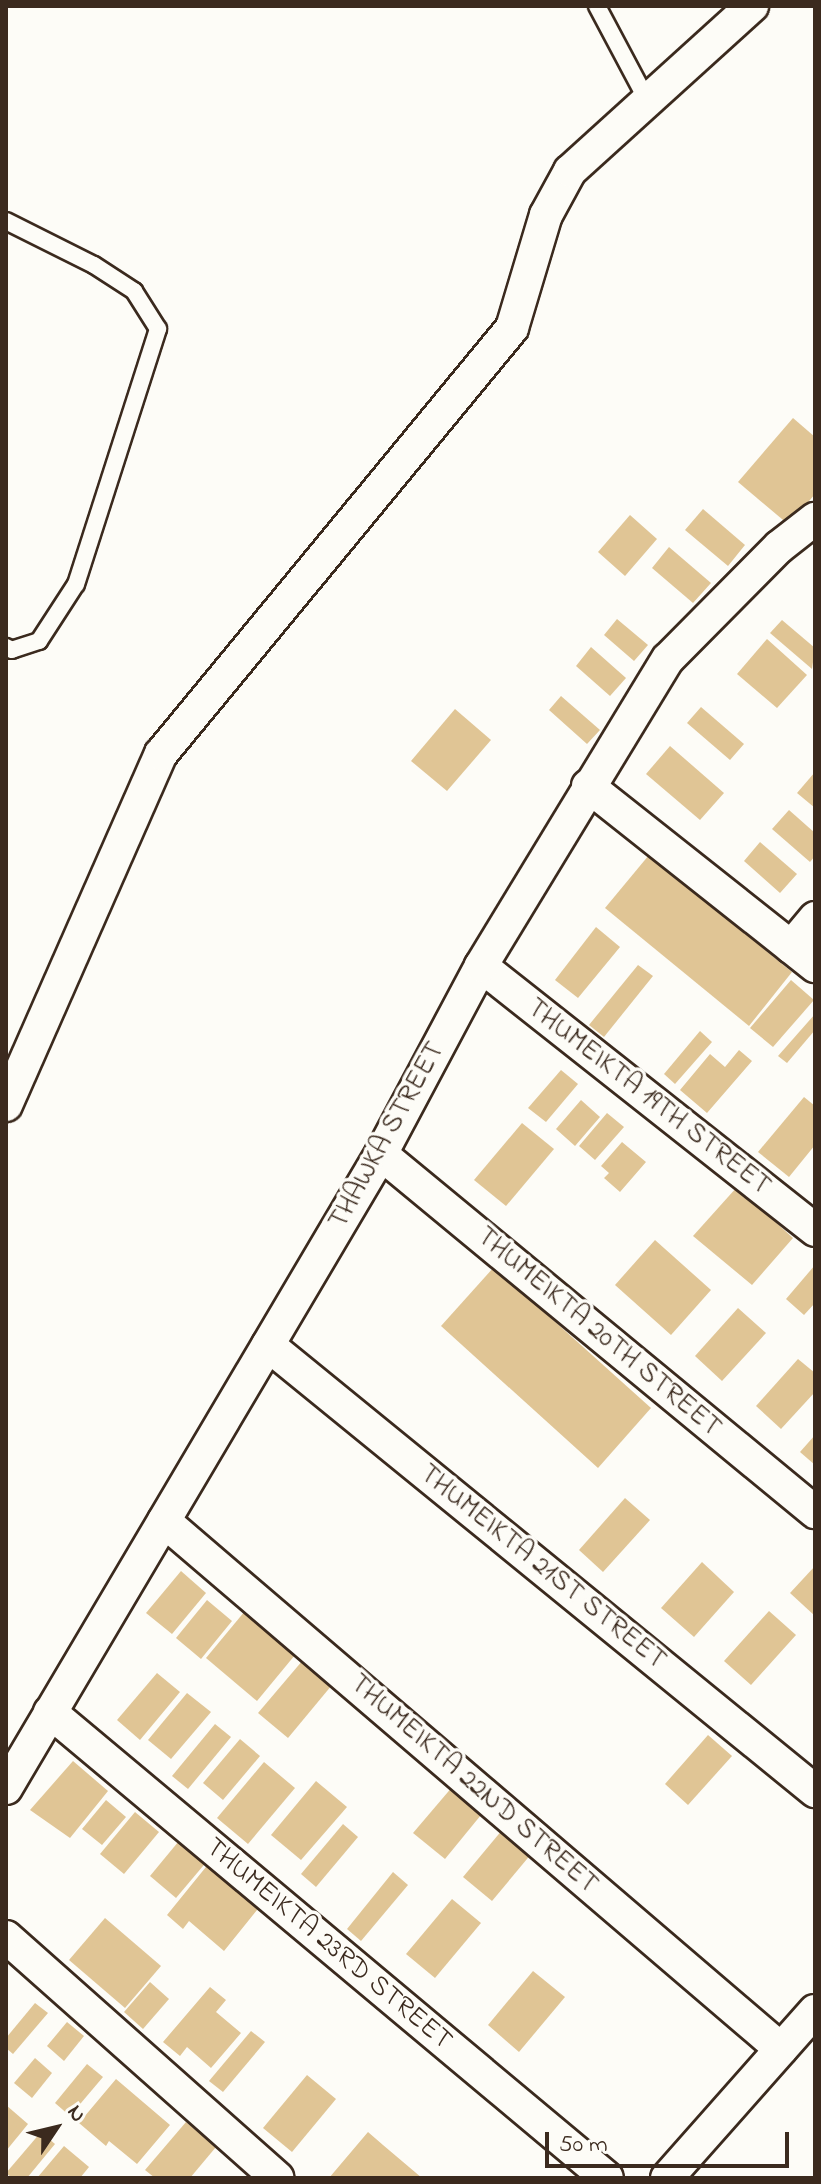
<!DOCTYPE html>
<style>
body{margin:0}
#map{position:relative;width:821px;height:2184px;overflow:hidden;background:#fdfcf7;font-family:"Indie Flower",sans-serif}
div>[style]{position:absolute}
[style*='--x']{left:calc(var(--x)*1px);top:calc(var(--y)*1px);width:calc(var(--w)*1px);rotate:calc(var(--a)*1deg)}
.building>*{inset:0;background:#e0c595}
.roads{filter:drop-shadow(2px 0 #3b2a1e) drop-shadow(-2px 0 #3b2a1e) drop-shadow(0 2px #3b2a1e) drop-shadow(0 -2px #3b2a1e)}
.lane>*{height:16px;margin:-8px;padding:0 8px;transform-origin:8px;border-radius:8px;background:#fdfcf7}
.street>*{height:32px;margin:-16px;padding:0 16px;transform-origin:16px;border-radius:16px;background:#fdfcf7}
span{translate:-50% -50%;white-space:nowrap;text-align:center;line-height:1.15;-webkit-text-stroke:7px #fdfcf7;paint-order:stroke}
.street-label{font-size:28px;color:#3b2a1e}
.frame{position:absolute;inset:0;border:8px solid #3b2a1e;pointer-events:none}
.north{position:absolute;left:16px;top:2088px;width:80px;height:80px;-webkit-text-stroke:6px #fdfcf7;paint-order:stroke;rotate:55deg;font-size:22px;font-weight:700;line-height:32px;text-align:center;color:#3b2a1e}
.north::after{content:'';display:block;margin:auto;width:28px;height:36px;background:#3b2a1e;clip-path:polygon(50% 0,100% 100%,50% 72%,0 100%)}
.scale{position:absolute;left:545px;top:2132px;width:244px;height:36px;box-sizing:border-box;border:4px solid #3b2a1e;border-top:0;padding-left:10px;font-size:24px;line-height:28px;white-space:nowrap;color:#3b2a1e;-webkit-text-stroke:6px #fdfcf7;paint-order:stroke}
</style>
<div id="map">
<div class="building">
<i style="clip-path:polygon(793px 418px,815px 437px,815px 494px,789px 525px,738px 482px)"></i>
<i style="clip-path:polygon(703px 509px,745px 545px,728px 566px,685px 530px)"></i>
<i style="clip-path:polygon(630px 515px,657px 539px,625px 576px,598px 552px)"></i>
<i style="clip-path:polygon(669px 547px,711px 583px,693px 603px,652px 568px)"></i>
<i style="clip-path:polygon(617px 619px,648px 645px,634px 661px,604px 635px)"></i>
<i style="clip-path:polygon(782px 620px,815px 648px,812px 669px,770px 633px)"></i>
<i style="clip-path:polygon(767px 639px,807px 675px,777px 708px,737px 674px)"></i>
<i style="clip-path:polygon(591px 647px,626px 678px,610px 696px,576px 666px)"></i>
<i style="clip-path:polygon(561px 696px,600px 730px,587px 744px,549px 710px)"></i>
<i style="clip-path:polygon(701px 707px,744px 744px,730px 760px,687px 723px)"></i>
<i style="clip-path:polygon(455px 709px,491px 740px,447px 791px,411px 761px)"></i>
<i style="clip-path:polygon(670px 746px,724px 793px,700px 820px,646px 774px)"></i>
<i style="clip-path:polygon(815px 772px,815px 808px,797px 793px)"></i>
<i style="clip-path:polygon(789px 810px,815px 833px,815px 856px,810px 862px,772px 829px)"></i>
<i style="clip-path:polygon(760px 842px,797px 874px,780px 893px,744px 861px)"></i>
<i style="clip-path:polygon(649px 855px,792px 972px,749px 1026px,605px 908px)"></i>
<i style="clip-path:polygon(596px 927px,620px 947px,578px 998px,555px 980px)"></i>
<i style="clip-path:polygon(638px 965px,653px 976px,604px 1037px,589px 1025px)"></i>
<i style="clip-path:polygon(791px 980px,814px 1000px,773px 1047px,750px 1028px)"></i>
<i style="clip-path:polygon(815px 1014px,815px 1030px,787px 1063px,778px 1056px)"></i>
<i style="clip-path:polygon(700px 1031px,712px 1042px,675px 1084px,664px 1074px)"></i>
<i style="clip-path:polygon(739px 1050px,752px 1061px,707px 1113px,680px 1090px,710px 1054px,725px 1067px)"></i>
<i style="clip-path:polygon(561px 1070px,578px 1084px,546px 1122px,528px 1108px)"></i>
<i style="clip-path:polygon(804px 1097px,815px 1106px,815px 1145px,789px 1177px,758px 1152px)"></i>
<i style="clip-path:polygon(581px 1100px,600px 1117px,575px 1146px,556px 1129px)"></i>
<i style="clip-path:polygon(607px 1113px,624px 1127px,595px 1160px,579px 1146px)"></i>
<i style="clip-path:polygon(522px 1123px,554px 1149px,506px 1206px,474px 1180px)"></i>
<i style="clip-path:polygon(622px 1142px,646px 1162px,620px 1192px,604px 1178px,609px 1173px,601px 1166px)"></i>
<i style="clip-path:polygon(737px 1187px,793px 1238px,752px 1285px,693px 1236px)"></i>
<i style="clip-path:polygon(655px 1240px,711px 1290px,671px 1335px,615px 1285px)"></i>
<i style="clip-path:polygon(815px 1265px,815px 1303px,804px 1315px,786px 1299px)"></i>
<i style="clip-path:polygon(494px 1267px,651px 1408px,598px 1468px,441px 1326px)"></i>
<i style="clip-path:polygon(738px 1308px,766px 1333px,722px 1381px,695px 1356px)"></i>
<i style="clip-path:polygon(798px 1359px,815px 1373px,815px 1392px,781px 1429px,756px 1406px)"></i>
<i style="clip-path:polygon(815px 1435px,815px 1465px,800px 1452px)"></i>
<i style="clip-path:polygon(625px 1498px,650px 1520px,603px 1572px,579px 1550px)"></i>
<i style="clip-path:polygon(702px 1562px,734px 1592px,694px 1637px,661px 1608px)"></i>
<i style="clip-path:polygon(815px 1566px,815px 1616px,790px 1593px)"></i>
<i style="clip-path:polygon(181px 1571px,206px 1593px,172px 1634px,146px 1613px)"></i>
<i style="clip-path:polygon(207px 1600px,232px 1621px,201px 1659px,176px 1638px)"></i>
<i style="clip-path:polygon(245px 1611px,295px 1655px,257px 1701px,206px 1658px)"></i>
<i style="clip-path:polygon(769px 1611px,796px 1635px,751px 1685px,724px 1661px)"></i>
<i style="clip-path:polygon(303px 1660px,332px 1685px,288px 1738px,258px 1713px)"></i>
<i style="clip-path:polygon(157px 1673px,180px 1692px,140px 1740px,117px 1720px)"></i>
<i style="clip-path:polygon(187px 1693px,211px 1712px,171px 1759px,148px 1740px)"></i>
<i style="clip-path:polygon(215px 1724px,231px 1737px,188px 1789px,172px 1776px)"></i>
<i style="clip-path:polygon(708px 1735px,732px 1756px,688px 1805px,665px 1784px)"></i>
<i style="clip-path:polygon(240px 1739px,260px 1756px,223px 1800px,203px 1783px)"></i>
<i style="clip-path:polygon(73px 1761px,108px 1791px,70px 1838px,30px 1810px)"></i>
<i style="clip-path:polygon(264px 1762px,295px 1788px,248px 1844px,217px 1818px)"></i>
<i style="clip-path:polygon(459px 1779px,490px 1804px,445px 1859px,413px 1833px)"></i>
<i style="clip-path:polygon(316px 1781px,347px 1807px,301px 1860px,271px 1835px)"></i>
<i style="clip-path:polygon(106px 1800px,126px 1817px,102px 1845px,82px 1829px)"></i>
<i style="clip-path:polygon(135px 1812px,159px 1832px,124px 1874px,100px 1854px)"></i>
<i style="clip-path:polygon(508px 1823px,537px 1847px,492px 1901px,463px 1877px)"></i>
<i style="clip-path:polygon(343px 1824px,358px 1837px,316px 1887px,301px 1874px)"></i>
<i style="clip-path:polygon(188px 1830px,214px 1853px,176px 1898px,150px 1876px)"></i>
<i style="clip-path:polygon(210px 1862px,261px 1905px,224px 1951px,189px 1921px,183px 1929px,167px 1915px)"></i>
<i style="clip-path:polygon(393px 1872px,408px 1885px,361px 1941px,347px 1929px)"></i>
<i style="clip-path:polygon(452px 1899px,481px 1923px,435px 1978px,406px 1954px)"></i>
<i style="clip-path:polygon(105px 1918px,161px 1966px,125px 2008px,69px 1960px)"></i>
<i style="clip-path:polygon(533px 1971px,565px 1997px,519px 2052px,488px 2025px)"></i>
<i style="clip-path:polygon(150px 1982px,169px 1999px,143px 2029px,124px 2012px)"></i>
<i style="clip-path:polygon(210px 1987px,226px 2000px,216px 2012px,241px 2033px,211px 2068px,187px 2047px,180px 2056px,163px 2042px)"></i>
<i style="clip-path:polygon(35px 2003px,48px 2013px,13px 2054px,6px 2048px,6px 2038px)"></i>
<i style="clip-path:polygon(67px 2022px,84px 2036px,64px 2061px,47px 2046px)"></i>
<i style="clip-path:polygon(251px 2031px,265px 2042px,223px 2092px,209px 2081px)"></i>
<i style="clip-path:polygon(35px 2058px,52px 2073px,32px 2098px,14px 2083px)"></i>
<i style="clip-path:polygon(87px 2064px,103px 2077px,70px 2116px,55px 2103px)"></i>
<i style="clip-path:polygon(307px 2075px,336px 2099px,292px 2152px,263px 2128px)"></i>
<i style="clip-path:polygon(116px 2079px,170px 2125px,137px 2164px,109px 2141px,106px 2146px,79px 2123px)"></i>
<i style="clip-path:polygon(6px 2105px,28px 2124px,6px 2151px)"></i>
<i style="clip-path:polygon(186px 2122px,216px 2147px,190px 2178px,155px 2178px,145px 2170px)"></i>
<i style="clip-path:polygon(41px 2132px,55px 2144px,27px 2178px,12px 2178px,6px 2173px)"></i>
<i style="clip-path:polygon(368px 2132px,383px 2145px,422px 2178px,329px 2178px)"></i>
<i style="clip-path:polygon(64px 2146px,89px 2167px,80px 2178px,37px 2178px)"></i>
</div>
<div class="roads">
<div class="lane">
<i style="--x:597;--y:6;--w:106;--a:62"></i>
<i style="--x:6;--y:221;--w:98;--a:26.6"></i>
<i style="--x:94;--y:265;--w:48;--a:33"></i>
<i style="--x:134;--y:291;--w:45;--a:57.7"></i>
<i style="--x:158;--y:329;--w:268;--a:107.8"></i>
<i style="--x:76;--y:584;--w:68;--a:123"></i>
<i style="--x:39;--y:641;--w:28;--a:162"></i>
<i style="--x:12;--y:650;--w:7;--a:-153"></i>
</div>
<div class="street">
<i style="--x:588;--y:786;--w:290;--a:38.4"></i>
<i style="--x:791;--y:947;--w:38;--a:-50"></i>
<i style="--x:481;--y:966;--w:426;--a:38.3"></i>
<i style="--x:6;--y:1105;--w:384;--a:-66.2"></i>
<i style="--x:161;--y:754;--w:552;--a:-50.51"></i>
<i style="--x:512;--y:328;--w:118;--a:-73.3"></i>
<i style="--x:546;--y:215;--w:50;--a:-61.4"></i>
<i style="--x:570;--y:171;--w:246;--a:-42.2"></i>
<i style="--x:381;--y:1154;--w:563;--a:39.52"></i>
<i style="--x:268;--y:1345;--w:706;--a:39.19"></i>
<i style="--x:164;--y:1521;--w:812;--a:40.56"></i>
<i style="--x:50;--y:1712;--w:726;--a:39.92"></i>
<i style="--x:6;--y:1788;--w:737;--a:-59.4"></i>
<i style="--x:381;--y:1154;--w:213;--a:-62"></i>
<i style="--x:481;--y:966;--w:359;--a:-58.7"></i>
<i style="--x:668;--y:659;--w:158;--a:-45.3"></i>
<i style="--x:779;--y:547;--w:46;--a:-37.9"></i>
<i style="--x:6;--y:1937;--w:363;--a:41.6"></i>
<i style="--x:667;--y:2178;--w:223;--a:-48.5"></i>
</div>
</div>
<div class="street-label">
<span style="left:648px;top:1098px;rotate:38deg">THUMEIKTA 19TH STREET</span>
<span style="left:388px;top:1136px;rotate:-61deg">THAWKA STREET</span>
<span style="left:598px;top:1333px;rotate:40deg">THUMEIKTA 20TH STREET</span>
<span style="left:542px;top:1568px;rotate:39deg">THUMEIKTA 21ST STREET</span>
<span style="left:473px;top:1785px;rotate:41deg">THUMEIKTA 22ND STREET</span>
<span style="left:328px;top:1945px;rotate:40deg">THUMEIKTA 23RD STREET</span>
</div>
<div class="frame"></div>
<div class="north">N</div>
<div class="scale">50 m</div>
</div>
